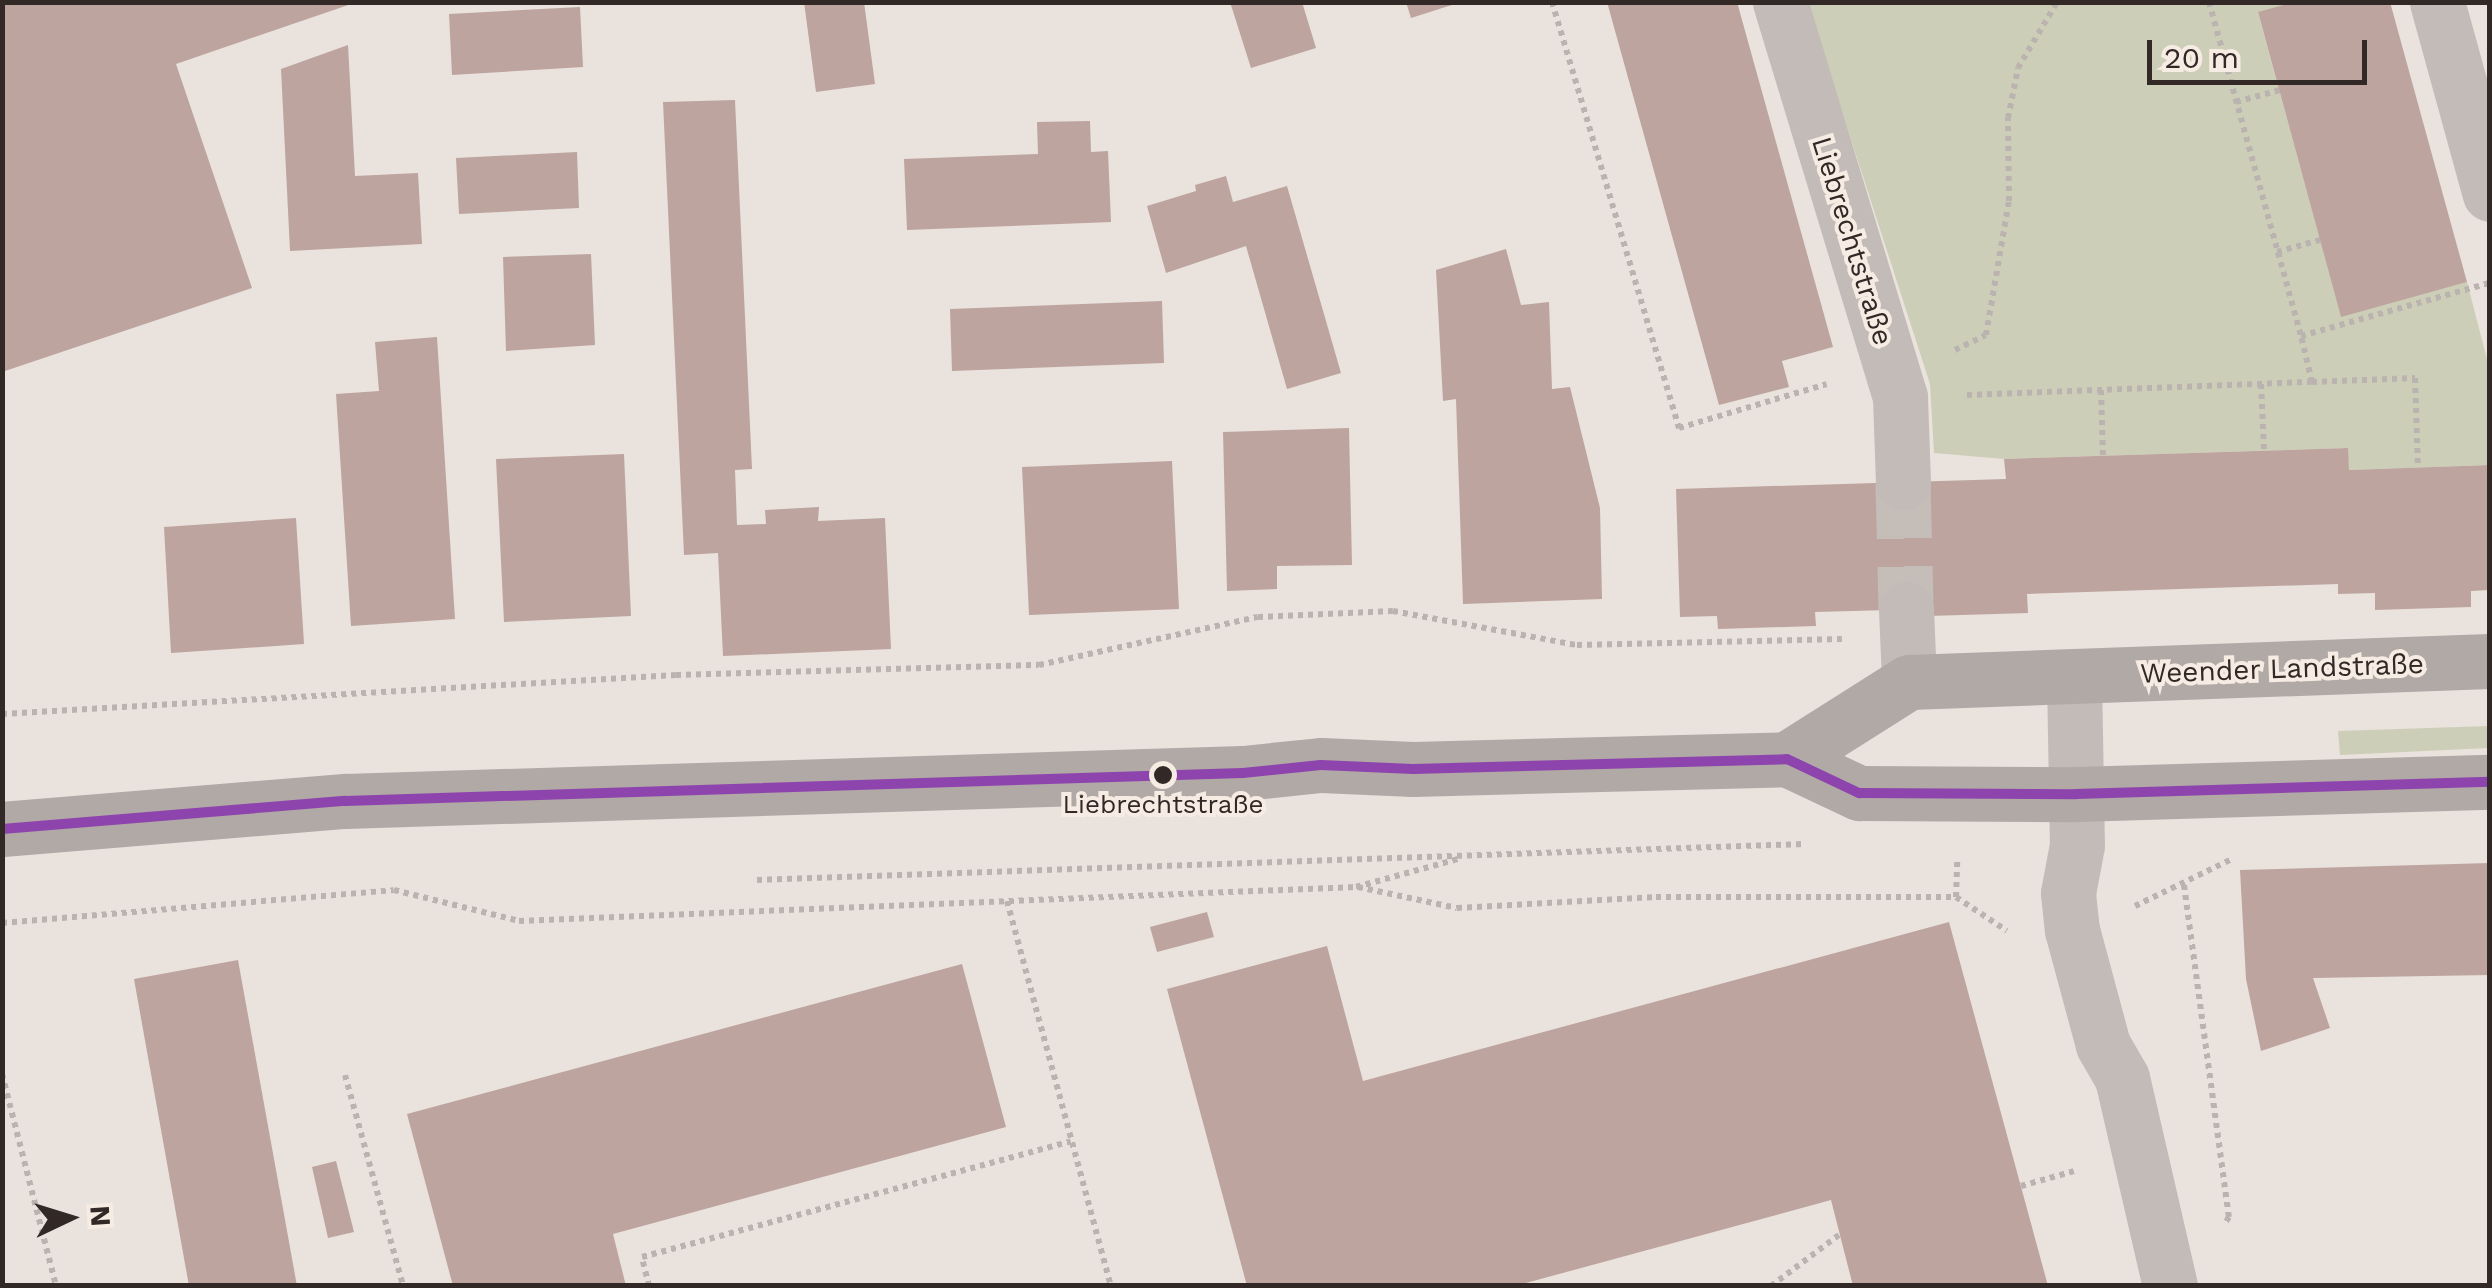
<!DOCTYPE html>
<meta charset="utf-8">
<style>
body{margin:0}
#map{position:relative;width:2492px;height:1288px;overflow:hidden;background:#eae2dd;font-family:"Work Sans",sans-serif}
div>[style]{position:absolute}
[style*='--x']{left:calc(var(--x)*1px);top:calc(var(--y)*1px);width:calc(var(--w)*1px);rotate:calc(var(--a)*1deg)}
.green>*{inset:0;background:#cdceb8}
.building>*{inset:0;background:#bda49f}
.street-tunnel>*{height:55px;margin-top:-27.5px;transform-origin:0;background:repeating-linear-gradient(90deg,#c5bdb8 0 55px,transparent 0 83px)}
.path>*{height:6px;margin-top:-3px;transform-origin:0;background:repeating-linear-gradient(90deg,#bbb3af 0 5px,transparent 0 10px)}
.street>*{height:55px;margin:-27.5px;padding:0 27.5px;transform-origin:27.5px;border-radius:27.5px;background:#c2bbb7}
.primary>*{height:55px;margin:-27.5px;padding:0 27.5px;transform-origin:27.5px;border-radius:27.5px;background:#b1a9a6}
.bus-1>*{height:10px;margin:-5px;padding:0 5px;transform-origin:5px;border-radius:5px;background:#8e44ad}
.dots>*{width:28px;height:28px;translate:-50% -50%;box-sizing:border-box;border:5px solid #f7ece3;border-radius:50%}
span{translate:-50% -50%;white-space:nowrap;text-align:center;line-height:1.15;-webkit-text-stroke:8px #f7ece3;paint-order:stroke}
.bus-label{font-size:26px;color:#322826}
.street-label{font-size:28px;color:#322826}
.frame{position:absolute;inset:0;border:5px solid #322826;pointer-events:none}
.north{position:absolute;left:20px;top:1168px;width:100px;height:100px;-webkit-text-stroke:8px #f7ece3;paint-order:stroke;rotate:86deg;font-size:28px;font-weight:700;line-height:40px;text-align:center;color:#322826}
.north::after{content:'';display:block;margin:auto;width:35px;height:45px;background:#322826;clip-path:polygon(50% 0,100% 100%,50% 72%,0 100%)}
.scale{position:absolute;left:2147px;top:40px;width:220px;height:45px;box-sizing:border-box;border:5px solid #322826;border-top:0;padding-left:12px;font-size:30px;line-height:35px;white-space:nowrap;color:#322826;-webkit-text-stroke:8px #f7ece3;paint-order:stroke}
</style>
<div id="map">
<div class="green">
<i style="clip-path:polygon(1807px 3px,2294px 3px,2258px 13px,2341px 316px,2467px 282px,2489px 367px,2489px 465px,2349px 470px,2347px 448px,2004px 459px,1934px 453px,1930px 384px)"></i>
<i style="clip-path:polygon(2489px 726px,2489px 748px,2340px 755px,2338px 731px)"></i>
</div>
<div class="building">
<i style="clip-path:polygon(2px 2px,357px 2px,176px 64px,252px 288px,2px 372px)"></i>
<i style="clip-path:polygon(804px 2px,864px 2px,875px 84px,816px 92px)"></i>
<i style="clip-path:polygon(1230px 2px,1302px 2px,1316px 48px,1251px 68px)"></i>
<i style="clip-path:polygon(1406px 2px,1458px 2px,1458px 3px,1411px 18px)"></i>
<i style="clip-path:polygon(1607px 2px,1737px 2px,1833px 347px,1782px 361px,1789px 387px,1719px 405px)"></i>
<i style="clip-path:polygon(2294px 2px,2390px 2px,2467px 282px,2341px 317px,2258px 12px)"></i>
<i style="clip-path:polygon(580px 7px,583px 67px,452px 75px,449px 14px)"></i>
<i style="clip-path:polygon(348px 45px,355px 176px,418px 173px,422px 244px,290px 251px,281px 69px)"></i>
<i style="clip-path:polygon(735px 100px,752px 469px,735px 470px,737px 525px,766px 524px,765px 510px,819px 507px,818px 521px,885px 518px,891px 649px,723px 656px,718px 553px,684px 555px,663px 102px)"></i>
<i style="clip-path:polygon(1090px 121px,1091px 152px,1108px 151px,1111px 222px,907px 230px,904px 159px,1038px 154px,1037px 122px)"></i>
<i style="clip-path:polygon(577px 152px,579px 208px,459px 214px,456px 158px)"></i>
<i style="clip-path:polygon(1226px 176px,1233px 202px,1287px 186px,1341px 373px,1287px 389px,1246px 246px,1166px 273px,1147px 206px,1196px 191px,1195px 185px)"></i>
<i style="clip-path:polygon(1506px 249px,1521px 305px,1549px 302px,1552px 389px,1570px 387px,1600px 508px,1602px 599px,1463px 604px,1456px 399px,1443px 401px,1436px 270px)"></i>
<i style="clip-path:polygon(591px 254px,595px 345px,506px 351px,503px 257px)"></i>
<i style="clip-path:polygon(1162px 301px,1164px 363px,952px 371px,950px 309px)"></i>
<i style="clip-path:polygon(437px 337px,455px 619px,351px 626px,336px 394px,379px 391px,375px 342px)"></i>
<i style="clip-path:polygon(1349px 428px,1352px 565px,1277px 566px,1277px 589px,1227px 591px,1223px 432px)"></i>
<i style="clip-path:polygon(2348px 448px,2349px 470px,2490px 465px,2490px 590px,2471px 591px,2471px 607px,2375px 610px,2375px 593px,2338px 594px,2338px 584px,2027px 594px,2028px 613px,1928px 616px,1927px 609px,1815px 612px,1816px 626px,1718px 629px,1717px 616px,1680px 617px,1676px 489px,2006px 479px,2004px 459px)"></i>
<i style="clip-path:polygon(624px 454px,631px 616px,504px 622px,496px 459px)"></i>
<i style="clip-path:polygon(1172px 461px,1179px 609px,1029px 615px,1022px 467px)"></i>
<i style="clip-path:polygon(296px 518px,304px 644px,171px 653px,164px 527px)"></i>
<i style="clip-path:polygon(2490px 863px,2490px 975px,2313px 978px,2330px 1028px,2261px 1051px,2246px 979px,2240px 870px)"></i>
<i style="clip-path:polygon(1207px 912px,1214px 937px,1157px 952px,1150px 927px)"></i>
<i style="clip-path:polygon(1949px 922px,2048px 1286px,1853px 1286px,1831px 1200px,1515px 1286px,1247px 1286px,1167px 989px,1327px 946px,1363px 1081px)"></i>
<i style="clip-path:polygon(238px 960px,297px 1286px,189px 1286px,134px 979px)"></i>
<i style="clip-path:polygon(962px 964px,1006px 1127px,613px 1234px,626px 1286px,453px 1286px,407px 1114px)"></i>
<i style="clip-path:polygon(336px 1161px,354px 1232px,328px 1238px,312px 1167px)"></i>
</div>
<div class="street-tunnel">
<i style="--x:1903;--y:483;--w:126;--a:88.6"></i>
</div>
<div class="path">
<i style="--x:1552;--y:2;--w:445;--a:73.4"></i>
<i style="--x:1679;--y:428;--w:154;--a:-16.6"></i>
<i style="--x:2209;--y:2;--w:346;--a:74.6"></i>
<i style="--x:2301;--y:336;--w:196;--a:-15.7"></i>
<i style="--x:2236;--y:102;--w:46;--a:-15.3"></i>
<i style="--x:2277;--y:252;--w:45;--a:-15.6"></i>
<i style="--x:1955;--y:350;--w:34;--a:-26"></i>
<i style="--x:1986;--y:335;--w:136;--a:-80.3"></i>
<i style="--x:2009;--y:201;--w:83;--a:-90.7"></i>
<i style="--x:2008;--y:118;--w:51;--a:-78.7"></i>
<i style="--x:2018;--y:68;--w:77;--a:-59.4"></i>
<i style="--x:2312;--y:382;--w:103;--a:-2.2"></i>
<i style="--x:2415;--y:378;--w:90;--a:88.1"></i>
<i style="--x:2261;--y:384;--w:66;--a:87.4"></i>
<i style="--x:2101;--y:390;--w:66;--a:88.3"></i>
<i style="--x:1967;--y:395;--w:345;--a:-2.2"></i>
<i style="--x:2312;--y:382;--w:47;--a:-103.4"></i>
<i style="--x:2;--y:714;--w:675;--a:-3.31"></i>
<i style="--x:676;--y:675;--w:363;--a:-1.6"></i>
<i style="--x:1039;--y:665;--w:224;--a:-12.4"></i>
<i style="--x:1258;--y:617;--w:135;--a:-2.5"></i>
<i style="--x:1393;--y:611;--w:187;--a:10.5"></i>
<i style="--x:1577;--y:645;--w:265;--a:-1.3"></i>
<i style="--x:757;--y:880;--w:1048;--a:-1.97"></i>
<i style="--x:2184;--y:885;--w:335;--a:82.3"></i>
<i style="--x:2229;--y:1217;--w:7;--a:124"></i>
<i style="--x:1358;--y:887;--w:101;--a:12"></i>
<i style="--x:1457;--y:908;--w:199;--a:-3.2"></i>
<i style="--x:1656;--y:897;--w:300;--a:0"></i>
<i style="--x:1956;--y:897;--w:61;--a:33.7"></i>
<i style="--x:1956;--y:897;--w:36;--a:-88"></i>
<i style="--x:1007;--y:901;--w:399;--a:74.9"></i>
<i style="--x:2135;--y:906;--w:108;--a:-25.9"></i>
<i style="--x:2;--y:923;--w:393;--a:-4.8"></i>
<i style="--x:394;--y:890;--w:129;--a:13.9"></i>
<i style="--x:519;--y:921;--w:838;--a:-2.33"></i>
<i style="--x:1356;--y:887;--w:109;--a:-15.4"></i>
<i style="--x:2;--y:1074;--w:219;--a:75.7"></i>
<i style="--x:345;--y:1075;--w:219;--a:74.6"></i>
<i style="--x:2021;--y:1186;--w:55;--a:-15.8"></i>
<i style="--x:649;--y:1286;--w:30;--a:-104"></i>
<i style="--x:642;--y:1257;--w:444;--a:-15.1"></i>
<i style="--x:1771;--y:1286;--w:85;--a:-36.9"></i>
</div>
<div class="street">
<i style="--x:1780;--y:2;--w:413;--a:73.1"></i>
<i style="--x:1900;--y:397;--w:86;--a:88"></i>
<i style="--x:2437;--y:2;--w:199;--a:74.6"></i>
<i style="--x:1906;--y:609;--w:73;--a:87.6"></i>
<i style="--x:2074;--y:677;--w:168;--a:89"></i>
<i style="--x:2077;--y:845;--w:49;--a:100.6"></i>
<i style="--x:2068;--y:893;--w:37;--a:84"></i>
<i style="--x:2072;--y:930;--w:119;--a:74.9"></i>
<i style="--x:2103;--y:1045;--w:38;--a:60"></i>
<i style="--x:2122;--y:1078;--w:213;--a:77"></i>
</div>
<div class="primary">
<i style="--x:1787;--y:759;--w:144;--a:-32.3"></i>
<i style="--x:1909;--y:682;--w:581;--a:-2.07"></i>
<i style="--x:2;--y:829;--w:344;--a:-4.7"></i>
<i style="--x:345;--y:801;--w:898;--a:-1.79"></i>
<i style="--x:1243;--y:773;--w:78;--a:-5.9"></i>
<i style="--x:1321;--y:765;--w:92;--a:2.5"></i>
<i style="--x:1413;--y:769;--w:374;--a:-1.5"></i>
<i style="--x:1787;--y:759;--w:80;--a:25.3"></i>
<i style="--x:1859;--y:793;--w:217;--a:0.3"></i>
<i style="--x:2076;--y:794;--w:414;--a:-1.7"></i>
</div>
<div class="bus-1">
<i style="--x:2;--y:829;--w:344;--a:-4.7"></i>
<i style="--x:345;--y:801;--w:898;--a:-1.79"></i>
<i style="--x:1243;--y:773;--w:78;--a:-5.9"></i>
<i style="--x:1321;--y:765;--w:92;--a:2.5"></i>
<i style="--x:1413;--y:769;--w:374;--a:-1.5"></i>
<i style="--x:1787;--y:759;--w:80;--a:25.3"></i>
<i style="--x:1859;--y:793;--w:217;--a:0.3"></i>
<i style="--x:2076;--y:794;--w:414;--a:-1.7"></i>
</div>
<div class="dots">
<i style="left:1163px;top:775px;background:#322826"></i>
</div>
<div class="bus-label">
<span style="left:1163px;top:805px">Liebrechtstraße</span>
</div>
<div class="street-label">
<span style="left:1852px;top:241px;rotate:73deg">Liebrechtstraße</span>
<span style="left:2282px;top:669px;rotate:-2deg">Weender Landstraße</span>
</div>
<div class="frame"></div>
<div class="north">N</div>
<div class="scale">20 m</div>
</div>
